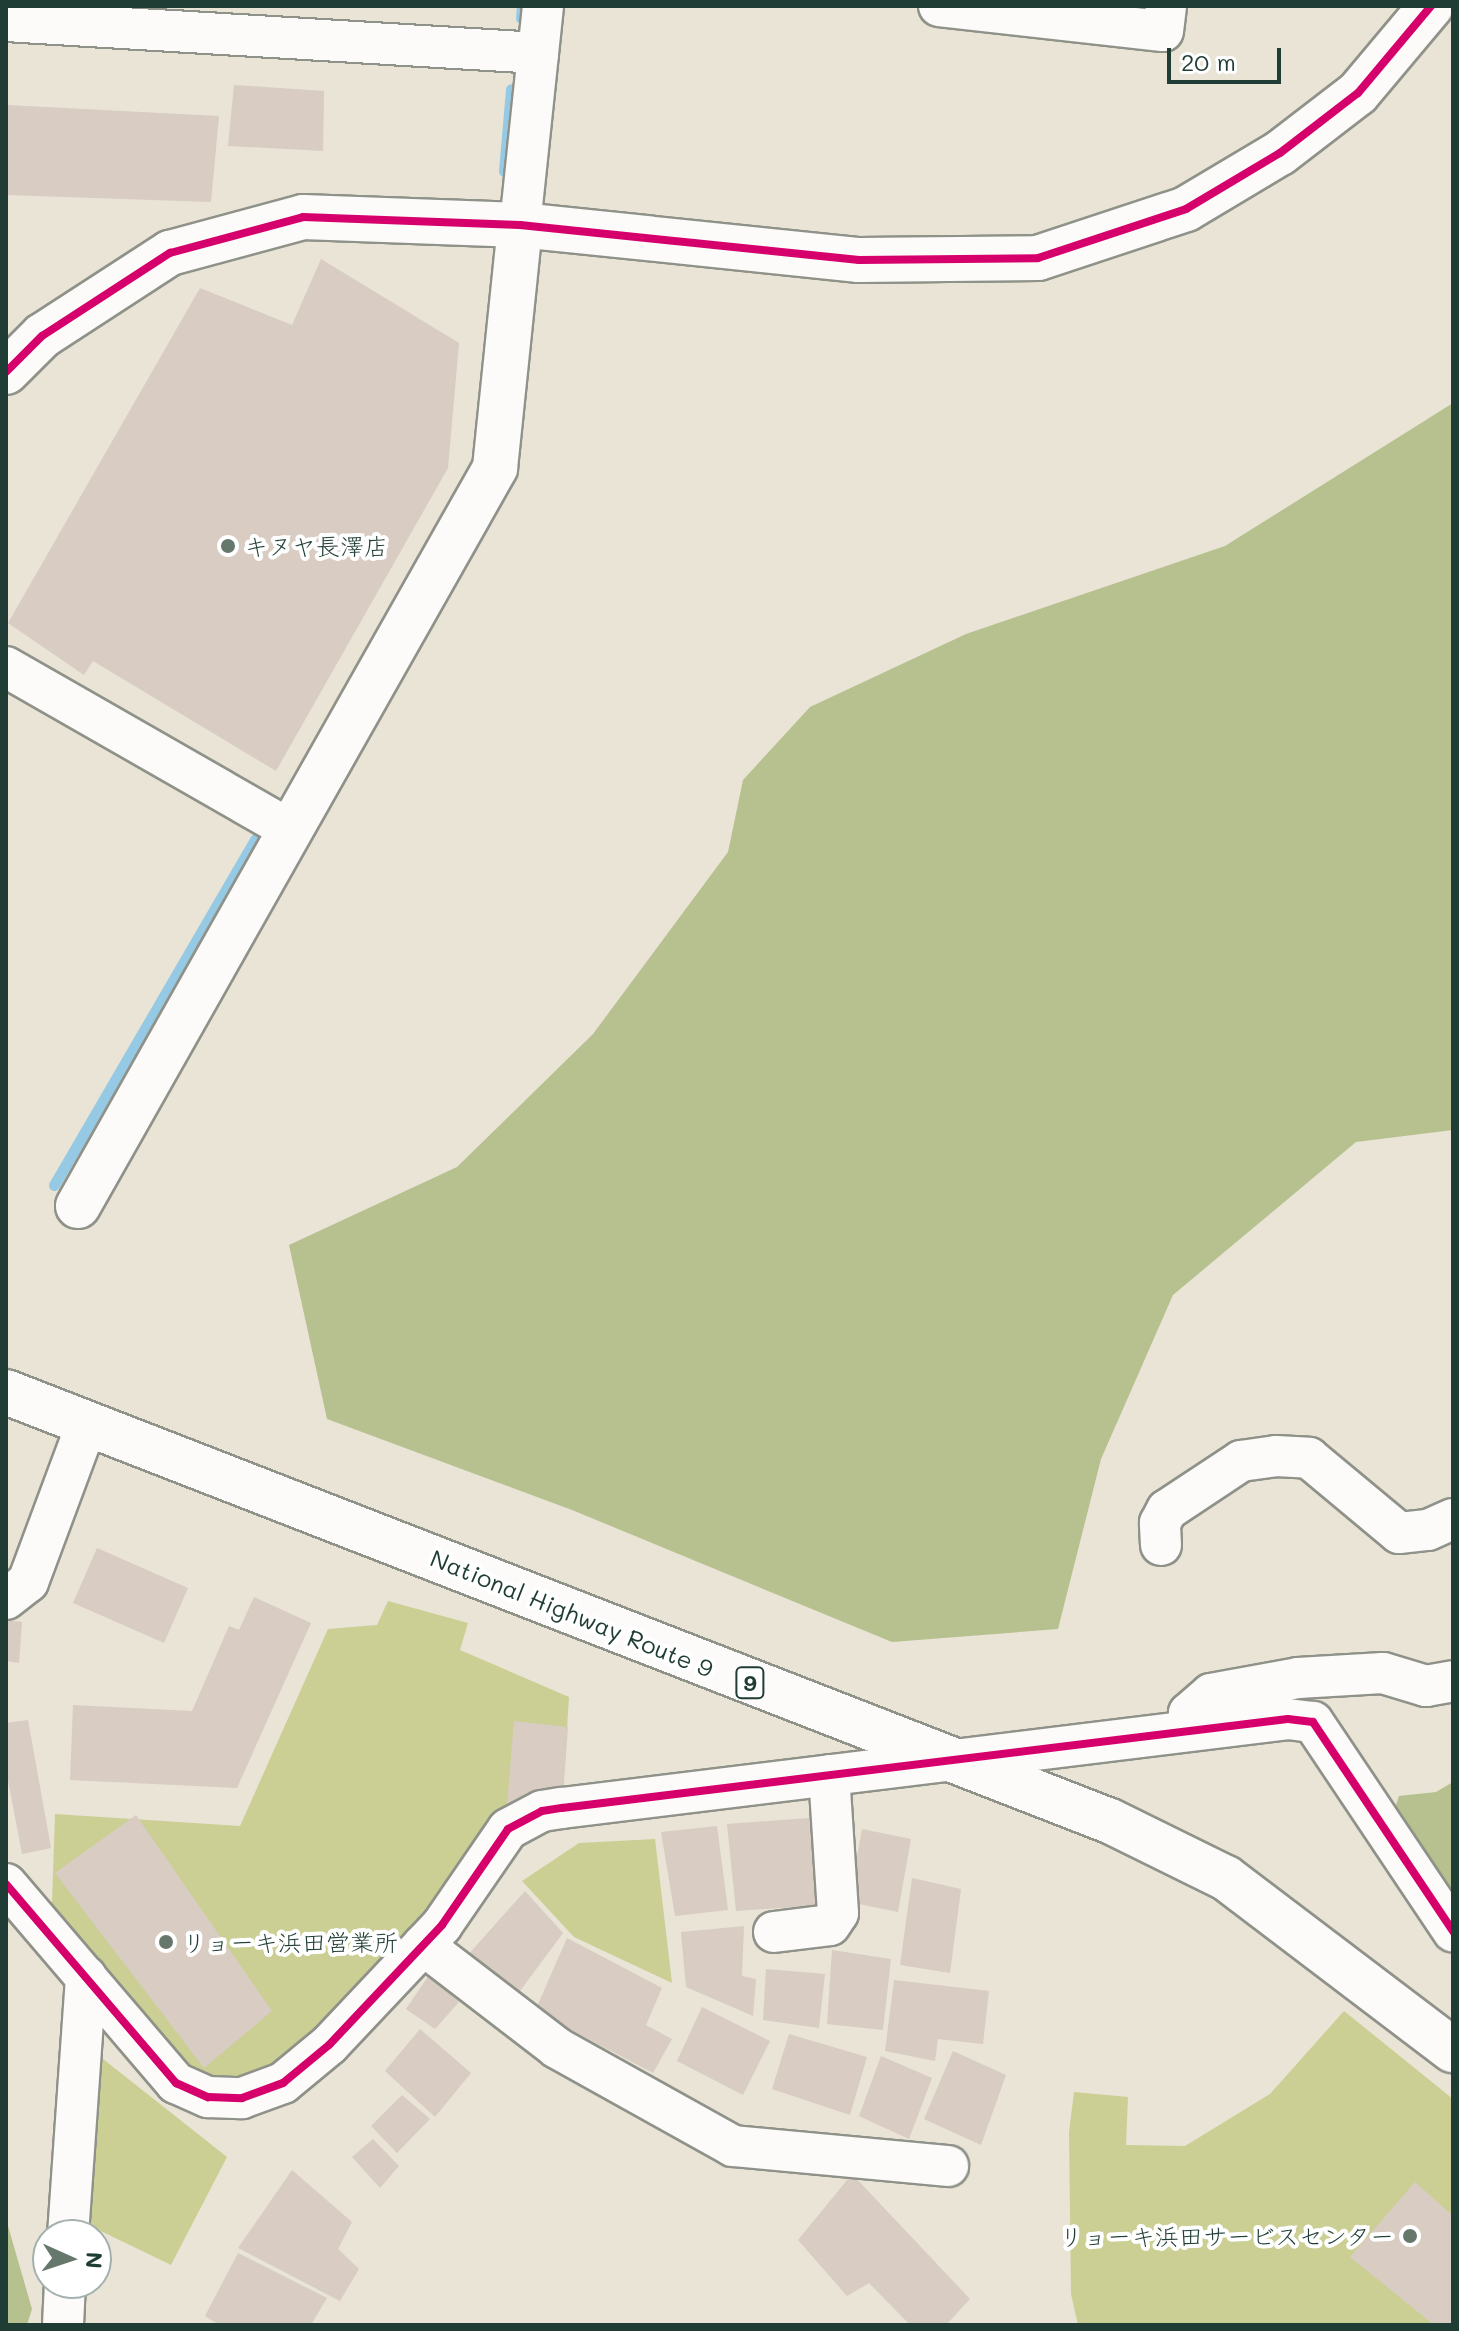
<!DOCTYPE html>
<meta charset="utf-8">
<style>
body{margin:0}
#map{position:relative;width:1459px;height:2331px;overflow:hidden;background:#e9e4d5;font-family:Mali,"Klee One",sans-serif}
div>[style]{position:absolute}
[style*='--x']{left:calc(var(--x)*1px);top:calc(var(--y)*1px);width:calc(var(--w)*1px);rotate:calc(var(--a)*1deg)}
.green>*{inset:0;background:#cbcf94}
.forest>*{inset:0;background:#b6c18f}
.stream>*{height:11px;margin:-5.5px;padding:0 5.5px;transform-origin:5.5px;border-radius:5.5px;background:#95c9e4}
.building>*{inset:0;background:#d8ccc3}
.roads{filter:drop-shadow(2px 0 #8f9289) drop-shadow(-2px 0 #8f9289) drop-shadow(0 2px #8f9289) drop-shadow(0 -2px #8f9289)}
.street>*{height:40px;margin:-20px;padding:0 20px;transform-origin:20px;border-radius:20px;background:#fcfbf9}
.secondary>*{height:44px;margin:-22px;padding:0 22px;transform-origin:22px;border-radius:22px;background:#fcfbf9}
.highway>*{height:44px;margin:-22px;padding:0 22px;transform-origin:22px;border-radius:22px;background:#fcfbf9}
.cycleway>*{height:8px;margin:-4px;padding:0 4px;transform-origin:4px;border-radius:4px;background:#d6006c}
.dots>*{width:22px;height:22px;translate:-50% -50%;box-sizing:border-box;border:4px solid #fff;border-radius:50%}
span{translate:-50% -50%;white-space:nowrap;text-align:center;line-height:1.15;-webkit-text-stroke:8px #fff;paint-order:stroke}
.shield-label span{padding:2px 6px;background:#fff;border:2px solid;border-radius:6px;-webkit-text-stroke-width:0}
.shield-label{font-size:22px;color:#1f3d34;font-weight:700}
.poi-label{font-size:24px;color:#1f3d34}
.left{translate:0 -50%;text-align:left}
.right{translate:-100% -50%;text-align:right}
.street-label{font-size:24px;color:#1f3d34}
.frame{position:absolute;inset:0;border:8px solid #1f3d34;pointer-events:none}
.north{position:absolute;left:32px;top:2219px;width:80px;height:80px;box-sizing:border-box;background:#fff;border:2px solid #a5b1ae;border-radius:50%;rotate:93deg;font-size:22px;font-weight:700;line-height:32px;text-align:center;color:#1f3d34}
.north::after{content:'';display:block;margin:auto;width:28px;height:36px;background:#66776c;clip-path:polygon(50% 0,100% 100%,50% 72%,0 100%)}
.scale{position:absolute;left:1167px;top:48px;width:114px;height:36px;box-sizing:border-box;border:4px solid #1f3d34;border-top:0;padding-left:10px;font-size:24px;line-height:28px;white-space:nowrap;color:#1f3d34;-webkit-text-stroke:6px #fff;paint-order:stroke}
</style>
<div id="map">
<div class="green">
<i style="clip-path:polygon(388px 1601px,468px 1623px,460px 1650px,569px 1697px,562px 1808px,509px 1821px,293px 2075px,186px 2087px,38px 1911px,52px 1902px,55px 1814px,240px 1826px,328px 1629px,377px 1625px)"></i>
<i style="clip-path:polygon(655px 1839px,672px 1983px,574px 1937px,522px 1881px,579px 1843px)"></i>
<i style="clip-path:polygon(1344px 2011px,1453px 2099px,1453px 2325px,1078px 2325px,1071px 2294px,1069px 2132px,1074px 2092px,1128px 2097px,1126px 2145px,1185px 2146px,1270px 2094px)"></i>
<i style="clip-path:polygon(98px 2055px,227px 2157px,171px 2265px,78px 2220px)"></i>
</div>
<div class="forest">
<i style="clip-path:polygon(1453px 403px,1453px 1130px,1356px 1142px,1173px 1295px,1101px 1459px,1058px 1629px,892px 1642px,572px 1510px,327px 1419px,289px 1245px,457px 1167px,593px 1034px,728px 852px,743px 780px,810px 707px,966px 634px,1225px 546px)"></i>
<i style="clip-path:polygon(1453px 1782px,1453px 1912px,1392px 1817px,1399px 1796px,1436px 1792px)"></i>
<i style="clip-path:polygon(6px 2219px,32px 2309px,27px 2325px,6px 2325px)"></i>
</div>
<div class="stream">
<i style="--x:521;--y:18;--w:12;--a:-85"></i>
<i style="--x:504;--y:171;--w:82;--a:-85.1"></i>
<i style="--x:54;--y:1185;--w:400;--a:-59.8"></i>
</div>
<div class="building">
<i style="clip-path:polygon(234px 85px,324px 91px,323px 151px,228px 146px)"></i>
<i style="clip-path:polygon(6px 105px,219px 116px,211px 202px,6px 195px)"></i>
<i style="clip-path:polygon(321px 259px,459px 343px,448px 468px,276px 771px,93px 661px,84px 675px,8px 623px,200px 288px,292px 325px)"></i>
<i style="clip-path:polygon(97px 1548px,188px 1588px,164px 1643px,73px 1603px)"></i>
<i style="clip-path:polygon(254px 1597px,311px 1623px,237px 1788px,70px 1780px,73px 1705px,192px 1711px,229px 1626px,239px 1630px)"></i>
<i style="clip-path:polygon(6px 1620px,22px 1622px,19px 1663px,6px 1661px)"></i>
<i style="clip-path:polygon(28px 1720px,51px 1848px,22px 1854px,6px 1770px,6px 1723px)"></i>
<i style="clip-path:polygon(514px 1721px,568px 1727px,562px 1808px,507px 1805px)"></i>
<i style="clip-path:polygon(136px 1815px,272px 2011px,204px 2068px,55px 1873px)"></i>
<i style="clip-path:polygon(822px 1817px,825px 1905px,736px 1911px,727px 1824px)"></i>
<i style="clip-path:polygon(717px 1826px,728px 1910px,675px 1916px,661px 1832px)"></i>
<i style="clip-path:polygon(862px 1829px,911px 1839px,898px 1912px,849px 1902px)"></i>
<i style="clip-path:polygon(912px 1878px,961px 1889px,950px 1973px,900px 1965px)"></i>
<i style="clip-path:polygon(525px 1891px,563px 1933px,517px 1995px,467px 1956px)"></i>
<i style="clip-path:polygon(744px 1926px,742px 1976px,756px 1979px,753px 2016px,686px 1987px,681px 1932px)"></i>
<i style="clip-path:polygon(567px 1938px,662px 1988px,646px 2025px,672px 2039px,653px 2073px,535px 2011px)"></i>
<i style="clip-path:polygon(832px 1950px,891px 1959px,883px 2030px,827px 2024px)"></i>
<i style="clip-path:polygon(766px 1969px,825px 1974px,819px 2028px,763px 2020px)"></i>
<i style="clip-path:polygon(429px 1975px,459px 2002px,435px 2029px,406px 2009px)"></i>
<i style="clip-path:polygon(894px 1980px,989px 1991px,983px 2044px,938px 2039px,935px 2061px,885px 2051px)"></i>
<i style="clip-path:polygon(702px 2007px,770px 2041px,743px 2095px,677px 2061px)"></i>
<i style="clip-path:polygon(420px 2029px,471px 2073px,435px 2117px,385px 2071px)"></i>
<i style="clip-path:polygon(789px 2034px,867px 2057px,850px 2115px,772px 2089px)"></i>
<i style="clip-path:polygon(953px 2051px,1006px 2075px,981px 2145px,924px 2119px)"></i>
<i style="clip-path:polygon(881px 2056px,932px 2078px,909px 2139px,859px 2116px)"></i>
<i style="clip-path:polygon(402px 2095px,430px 2119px,397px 2153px,371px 2126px)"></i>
<i style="clip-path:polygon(373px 2139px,399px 2166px,380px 2188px,352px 2157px)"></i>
<i style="clip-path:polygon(292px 2170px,352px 2222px,338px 2249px,359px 2269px,340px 2301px,238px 2248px)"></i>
<i style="clip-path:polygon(852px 2174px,970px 2299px,946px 2325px,910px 2325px,869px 2283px,847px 2296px,798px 2240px)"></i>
<i style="clip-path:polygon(1415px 2182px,1453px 2216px,1453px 2325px,1434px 2325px,1350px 2257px)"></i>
<i style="clip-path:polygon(238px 2253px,327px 2298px,311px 2325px,219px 2325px,205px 2316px)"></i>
</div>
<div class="roads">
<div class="street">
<i style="--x:939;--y:6;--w:225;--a:6.4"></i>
<i style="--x:1163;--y:31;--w:25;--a:-83"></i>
<i style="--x:6;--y:21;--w:533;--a:3.44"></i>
<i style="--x:520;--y:225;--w:220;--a:-84"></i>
<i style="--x:6;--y:667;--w:328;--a:29.8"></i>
<i style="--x:1161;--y:1545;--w:22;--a:-93"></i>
<i style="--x:1160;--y:1523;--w:15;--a:-62"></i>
<i style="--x:1167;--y:1510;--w:89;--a:-33.5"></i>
<i style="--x:1241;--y:1461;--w:35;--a:-8"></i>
<i style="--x:1276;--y:1456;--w:33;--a:3"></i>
<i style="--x:1309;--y:1458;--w:117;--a:39.8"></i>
<i style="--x:1399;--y:1533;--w:29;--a:-6"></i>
<i style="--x:1428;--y:1530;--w:27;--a:-24"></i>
<i style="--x:6;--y:1599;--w:28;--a:-38"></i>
<i style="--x:28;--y:1582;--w:170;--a:-69.6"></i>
<i style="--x:1188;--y:1731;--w:18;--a:-87"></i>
<i style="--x:1189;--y:1713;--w:29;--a:-41"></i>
<i style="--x:1211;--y:1694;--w:88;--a:-10.4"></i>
<i style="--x:1298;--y:1678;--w:85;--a:-3.4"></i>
<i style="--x:1383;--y:1673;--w:45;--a:16.8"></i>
<i style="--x:1426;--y:1686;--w:27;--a:-10"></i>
<i style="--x:6;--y:1884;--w:262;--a:49.5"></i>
<i style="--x:176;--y:2083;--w:35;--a:24"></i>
<i style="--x:208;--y:2097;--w:34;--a:2"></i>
<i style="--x:242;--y:2098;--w:44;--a:-20.1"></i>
<i style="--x:283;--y:2083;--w:60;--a:-39.6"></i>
<i style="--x:329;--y:2045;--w:165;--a:-46.7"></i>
<i style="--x:442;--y:1925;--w:116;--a:-55.5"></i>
<i style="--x:508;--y:1829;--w:38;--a:-28"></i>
<i style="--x:542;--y:1811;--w:20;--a:-9"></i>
<i style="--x:562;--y:1808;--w:731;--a:-6.99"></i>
<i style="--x:1288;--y:1719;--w:25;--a:7"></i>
<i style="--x:1313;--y:1722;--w:252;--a:56.2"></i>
<i style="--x:774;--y:1932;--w:56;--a:-7.1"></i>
<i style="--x:830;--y:1925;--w:14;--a:-56"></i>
<i style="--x:838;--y:1913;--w:138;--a:-93.7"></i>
<i style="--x:423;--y:1945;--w:169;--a:37.5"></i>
<i style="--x:557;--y:2048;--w:201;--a:29.1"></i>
<i style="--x:733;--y:2146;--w:216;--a:5.3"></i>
<i style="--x:68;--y:2235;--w:259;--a:-86"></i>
<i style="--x:63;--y:2325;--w:42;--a:-87.3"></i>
</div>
<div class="secondary">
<i style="--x:6;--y:372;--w:51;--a:-45"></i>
<i style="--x:42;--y:336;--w:153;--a:-33"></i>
<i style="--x:170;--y:253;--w:138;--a:-15.1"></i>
<i style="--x:303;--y:217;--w:217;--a:2.1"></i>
<i style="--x:520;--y:225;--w:341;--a:5.9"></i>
<i style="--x:859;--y:260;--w:179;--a:-0.6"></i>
<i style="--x:1038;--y:258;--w:156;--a:-18.3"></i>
<i style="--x:1186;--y:209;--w:109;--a:-30.8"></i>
<i style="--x:1280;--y:153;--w:98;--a:-37.6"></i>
<i style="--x:1358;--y:93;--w:114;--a:-50"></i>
<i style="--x:78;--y:1206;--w:848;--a:-60.53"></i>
<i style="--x:495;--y:468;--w:244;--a:-84.1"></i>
</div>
<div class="highway">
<i style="--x:6;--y:1392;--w:1184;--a:21.24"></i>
<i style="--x:1110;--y:1821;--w:129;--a:26.2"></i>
<i style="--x:1226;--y:1878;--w:285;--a:37.2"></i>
</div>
</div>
<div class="cycleway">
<i style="--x:6;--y:372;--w:51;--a:-45"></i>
<i style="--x:42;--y:336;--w:153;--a:-33"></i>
<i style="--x:170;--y:253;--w:138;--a:-15.1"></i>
<i style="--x:303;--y:217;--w:217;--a:2.1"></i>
<i style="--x:520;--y:225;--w:341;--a:5.9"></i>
<i style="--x:859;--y:260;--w:179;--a:-0.6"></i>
<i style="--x:1038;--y:258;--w:156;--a:-18.3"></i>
<i style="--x:1186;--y:209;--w:109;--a:-30.8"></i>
<i style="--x:1280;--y:153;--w:98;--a:-37.6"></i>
<i style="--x:1358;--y:93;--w:114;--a:-50"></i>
<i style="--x:6;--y:1884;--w:262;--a:49.5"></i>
<i style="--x:176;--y:2083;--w:35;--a:24"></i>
<i style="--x:208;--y:2097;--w:34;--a:2"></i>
<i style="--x:242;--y:2098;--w:44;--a:-20.1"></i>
<i style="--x:283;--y:2083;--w:60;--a:-39.6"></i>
<i style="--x:329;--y:2045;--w:165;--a:-46.7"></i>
<i style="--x:442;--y:1925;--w:116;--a:-55.5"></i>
<i style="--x:508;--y:1829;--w:38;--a:-28"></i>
<i style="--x:542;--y:1811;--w:20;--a:-9"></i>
<i style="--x:562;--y:1808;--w:731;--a:-6.99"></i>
<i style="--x:1288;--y:1719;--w:25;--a:7"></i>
<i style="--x:1313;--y:1722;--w:252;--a:56.2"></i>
</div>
<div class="dots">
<i style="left:228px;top:546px;background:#66776c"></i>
<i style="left:166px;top:1942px;background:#66776c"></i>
<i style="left:1410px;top:2236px;background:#66776c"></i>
</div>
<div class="shield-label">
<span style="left:750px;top:1683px">9</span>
</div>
<div class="poi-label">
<span class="left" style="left:244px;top:546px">キヌヤ長澤店</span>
<span class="left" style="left:182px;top:1942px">リョーキ浜田営業所</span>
<span class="right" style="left:1394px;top:2236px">リョーキ浜田サービスセンター</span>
</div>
<div class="street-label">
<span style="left:572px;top:1613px;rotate:22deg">National Highway Route 9</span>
</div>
<div class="frame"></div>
<div class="north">N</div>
<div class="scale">20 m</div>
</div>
